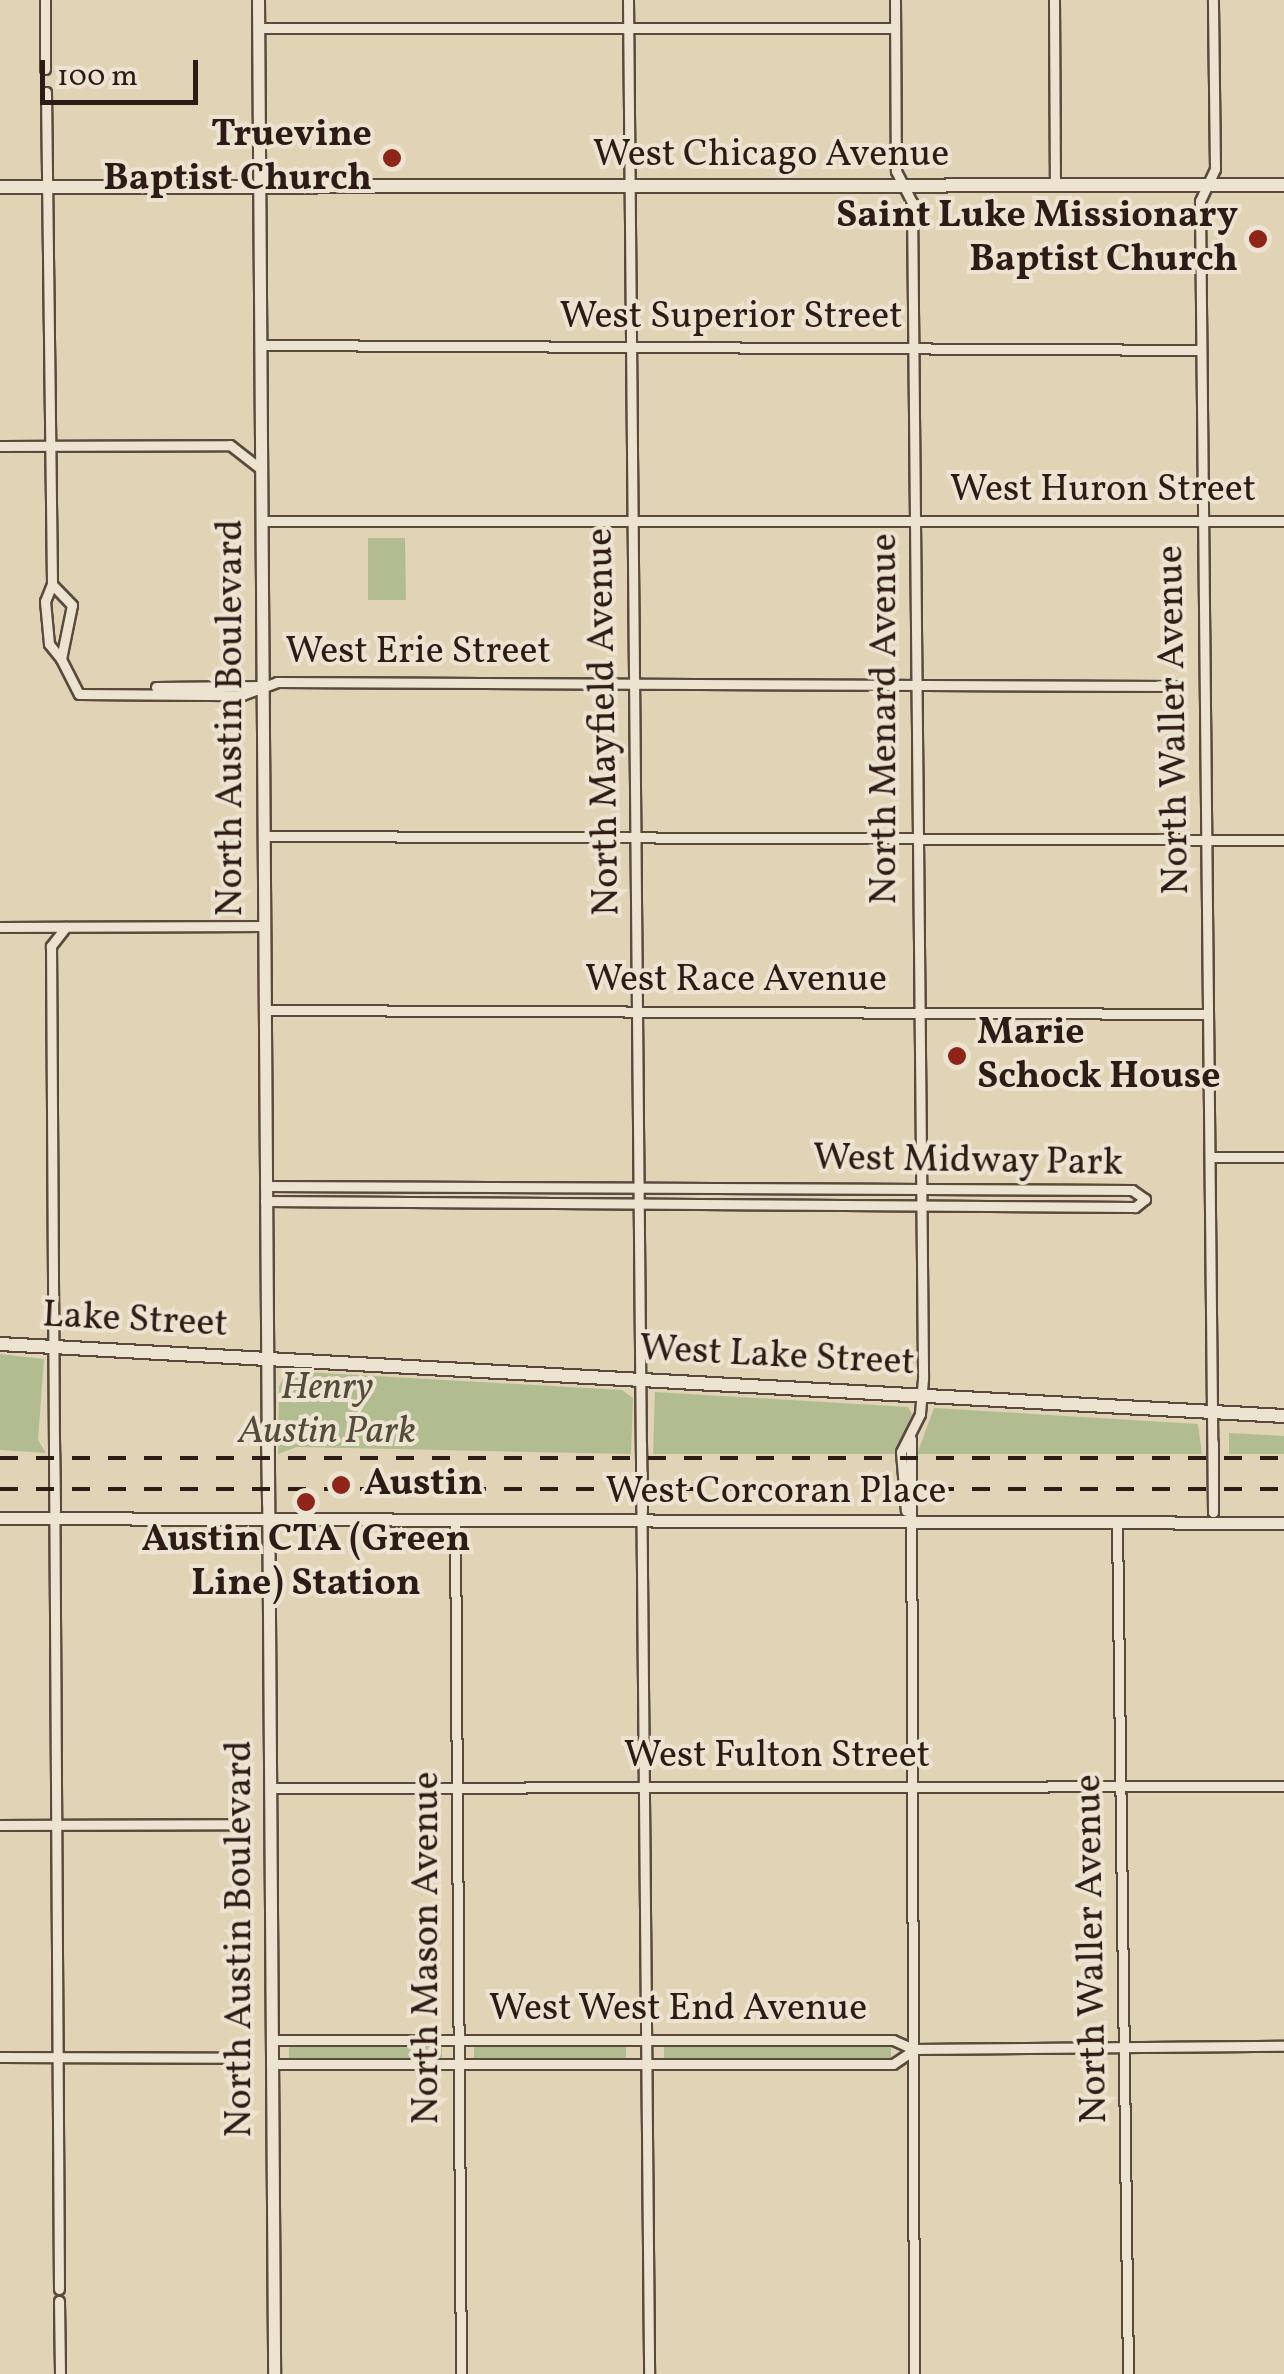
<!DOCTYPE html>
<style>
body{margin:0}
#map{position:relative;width:1284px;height:2374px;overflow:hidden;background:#e1d4b6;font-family:Vollkorn,serif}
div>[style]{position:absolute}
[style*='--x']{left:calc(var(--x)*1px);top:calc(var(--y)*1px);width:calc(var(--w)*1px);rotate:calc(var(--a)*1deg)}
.green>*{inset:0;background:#b1bd90}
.roads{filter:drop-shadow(2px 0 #594a3d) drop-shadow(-2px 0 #594a3d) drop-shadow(0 2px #594a3d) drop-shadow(0 -2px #594a3d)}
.minor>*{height:9px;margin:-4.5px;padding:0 4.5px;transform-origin:4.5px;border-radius:4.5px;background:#ece3d0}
.tertiary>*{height:11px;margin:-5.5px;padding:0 5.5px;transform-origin:5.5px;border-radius:5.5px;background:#ece3d0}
.secondary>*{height:12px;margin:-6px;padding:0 6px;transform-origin:6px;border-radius:6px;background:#ece3d0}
.rail>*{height:4px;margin-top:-2px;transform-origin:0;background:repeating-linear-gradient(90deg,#2c1c15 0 18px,transparent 0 36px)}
.dots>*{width:28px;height:28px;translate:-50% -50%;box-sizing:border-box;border:5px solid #ece3d0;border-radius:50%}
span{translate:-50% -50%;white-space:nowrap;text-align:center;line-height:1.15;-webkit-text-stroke:8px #ece3d0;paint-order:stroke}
.poi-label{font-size:38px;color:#2c1c15;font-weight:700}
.right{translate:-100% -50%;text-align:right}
.left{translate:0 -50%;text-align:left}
.street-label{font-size:38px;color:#2c1c15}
.park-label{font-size:38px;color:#544c3a;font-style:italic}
.scale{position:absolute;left:40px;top:60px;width:158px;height:45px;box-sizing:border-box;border:5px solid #2c1c15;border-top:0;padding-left:12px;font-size:30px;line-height:35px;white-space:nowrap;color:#2c1c15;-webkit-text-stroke:8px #ece3d0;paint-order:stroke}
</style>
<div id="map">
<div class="green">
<i style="clip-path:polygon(368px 538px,405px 538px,406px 600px,368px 600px)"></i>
<i style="clip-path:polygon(0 1354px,44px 1359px,38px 1440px,46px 1453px,0 1450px)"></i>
<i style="clip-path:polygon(288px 1371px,622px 1390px,633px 1398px,631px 1454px,297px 1447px,278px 1454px,279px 1386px)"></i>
<i style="clip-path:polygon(655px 1392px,908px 1407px,912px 1414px,896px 1454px,653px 1454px)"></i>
<i style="clip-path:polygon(934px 1408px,1198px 1424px,1202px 1454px,917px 1454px)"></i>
<i style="clip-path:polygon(1229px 1433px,1284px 1436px,1284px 1454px,1229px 1454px)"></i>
<i style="clip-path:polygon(289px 2044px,442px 2044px,442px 2058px,289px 2058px)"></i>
<i style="clip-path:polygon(474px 2044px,626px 2044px,626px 2058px,474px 2058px)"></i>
<i style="clip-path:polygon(664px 2044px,891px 2044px,891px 2058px,664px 2058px)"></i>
</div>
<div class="roads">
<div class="minor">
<i style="--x:45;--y:0;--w:69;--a:90"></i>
<i style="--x:628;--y:0;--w:2374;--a:89.49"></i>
<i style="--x:895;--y:0;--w:171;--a:89.7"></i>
<i style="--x:896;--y:171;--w:35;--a:63"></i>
<i style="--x:912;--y:202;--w:1177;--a:89.46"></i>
<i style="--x:923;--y:1379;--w:35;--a:95"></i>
<i style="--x:920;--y:1414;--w:42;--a:116.6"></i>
<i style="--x:901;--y:1452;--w:59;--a:85.2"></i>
<i style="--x:1054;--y:0;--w:186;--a:89.7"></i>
<i style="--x:258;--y:28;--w:637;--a:0"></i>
<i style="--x:46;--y:92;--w:492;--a:89.3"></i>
<i style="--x:52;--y:584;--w:18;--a:112"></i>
<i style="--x:45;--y:601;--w:43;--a:84.7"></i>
<i style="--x:49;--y:644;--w:19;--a:51"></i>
<i style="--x:61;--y:659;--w:55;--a:-78.5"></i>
<i style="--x:72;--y:605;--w:29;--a:-134"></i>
<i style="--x:260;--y:345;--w:941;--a:0.3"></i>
<i style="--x:0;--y:446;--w:230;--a:-0.2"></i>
<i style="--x:230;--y:445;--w:39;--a:38"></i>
<i style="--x:261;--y:521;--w:1023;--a:0"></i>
<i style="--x:61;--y:659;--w:39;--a:63"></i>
<i style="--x:79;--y:694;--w:163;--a:0.4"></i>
<i style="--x:242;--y:695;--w:37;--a:-20"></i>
<i style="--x:277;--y:682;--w:898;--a:0.26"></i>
<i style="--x:156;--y:687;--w:106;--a:-0.5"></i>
<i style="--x:263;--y:836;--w:1021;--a:0.22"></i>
<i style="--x:0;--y:927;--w:264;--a:-0.2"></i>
<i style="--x:264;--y:1010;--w:944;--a:0.24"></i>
<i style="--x:1210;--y:1157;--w:74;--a:0"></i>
<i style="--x:265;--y:1186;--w:867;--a:0.26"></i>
<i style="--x:1132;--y:1190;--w:16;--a:35"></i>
<i style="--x:1145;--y:1199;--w:13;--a:141"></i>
<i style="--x:1135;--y:1207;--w:870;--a:-179.6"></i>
<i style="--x:54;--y:1438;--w:72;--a:89.2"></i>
<i style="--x:911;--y:1439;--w:935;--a:89.82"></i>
<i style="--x:641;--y:1443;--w:68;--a:89.2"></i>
<i style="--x:1213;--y:1443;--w:69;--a:90"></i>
<i style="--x:1213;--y:1512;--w:1311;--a:-90.57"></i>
<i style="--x:1200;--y:201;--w:35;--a:-65"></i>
<i style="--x:1215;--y:169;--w:169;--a:-90.7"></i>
<i style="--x:455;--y:1522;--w:852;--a:89.6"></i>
<i style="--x:1117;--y:1522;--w:852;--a:89.26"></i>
<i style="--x:270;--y:1788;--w:1014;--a:-0.11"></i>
<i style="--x:0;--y:1825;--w:239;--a:-0.2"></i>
<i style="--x:271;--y:2040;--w:622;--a:0"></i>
<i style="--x:893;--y:2040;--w:22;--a:24"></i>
<i style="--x:913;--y:2049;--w:371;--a:-0.5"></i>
<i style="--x:0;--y:2057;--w:242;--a:0.2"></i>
<i style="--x:271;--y:2064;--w:622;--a:0"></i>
<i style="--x:893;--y:2064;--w:23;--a:-34"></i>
<i style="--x:59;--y:2289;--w:1343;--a:-90.34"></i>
<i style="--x:51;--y:946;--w:24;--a:-52"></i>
<i style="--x:59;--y:2301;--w:73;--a:89.2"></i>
</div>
<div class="tertiary">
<i style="--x:258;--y:0;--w:2374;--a:89.61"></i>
<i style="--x:267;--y:1436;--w:67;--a:89.1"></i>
<i style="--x:0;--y:1518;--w:1284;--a:0.22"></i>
</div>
<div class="secondary">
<i style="--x:0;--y:187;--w:1284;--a:-0.09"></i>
<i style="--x:0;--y:1344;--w:1286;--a:3.21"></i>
</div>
</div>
<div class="rail">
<i style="--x:0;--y:1458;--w:1284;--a:0"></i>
<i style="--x:0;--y:1489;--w:1284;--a:0"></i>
</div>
<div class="dots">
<i style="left:392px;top:158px;background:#8f2418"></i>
<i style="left:1258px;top:239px;background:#8f2418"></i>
<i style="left:957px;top:1056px;background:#8f2418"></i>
<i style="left:341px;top:1485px;background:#8f2418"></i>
<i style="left:306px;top:1502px;background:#8f2418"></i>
</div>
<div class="poi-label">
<span class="right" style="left:372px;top:158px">Truevine<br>Baptist Church</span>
<span class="right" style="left:1238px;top:239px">Saint Luke Missionary<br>Baptist Church</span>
<span class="left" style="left:977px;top:1056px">Marie<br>Schock House</span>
<span class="left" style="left:364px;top:1485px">Austin</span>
<span style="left:306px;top:1563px">Austin CTA (Green<br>Line) Station</span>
</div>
<div class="street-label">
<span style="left:771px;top:156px">West Chicago Avenue</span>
<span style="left:731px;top:318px">West Superior Street</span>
<span style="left:1103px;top:491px">West Huron Street</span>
<span style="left:418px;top:653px">West Erie Street</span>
<span style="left:232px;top:718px;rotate:-90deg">North Austin Boulevard</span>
<span style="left:886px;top:719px;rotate:-90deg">North Menard Avenue</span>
<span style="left:1175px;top:720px;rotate:-91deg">North Waller Avenue</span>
<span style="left:605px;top:722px;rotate:-91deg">North Mayfield Avenue</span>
<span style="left:736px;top:981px">West Race Avenue</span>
<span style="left:968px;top:1162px;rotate:1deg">West Midway Park</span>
<span style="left:135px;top:1321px;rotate:3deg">Lake Street</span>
<span style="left:777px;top:1357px;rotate:3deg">West Lake Street</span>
<span style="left:776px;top:1493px">West Corcoran Place</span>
<span style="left:777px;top:1757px">West Fulton Street</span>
<span style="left:241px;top:1939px;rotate:-90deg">North Austin Boulevard</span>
<span style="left:428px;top:1948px;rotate:-90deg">North Mason Avenue</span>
<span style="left:1093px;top:1949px;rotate:-91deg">North Waller Avenue</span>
<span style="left:678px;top:2010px">West West End Avenue</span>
</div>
<div class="park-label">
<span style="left:327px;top:1411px">Henry<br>Austin Park</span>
</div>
<div class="scale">100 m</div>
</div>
